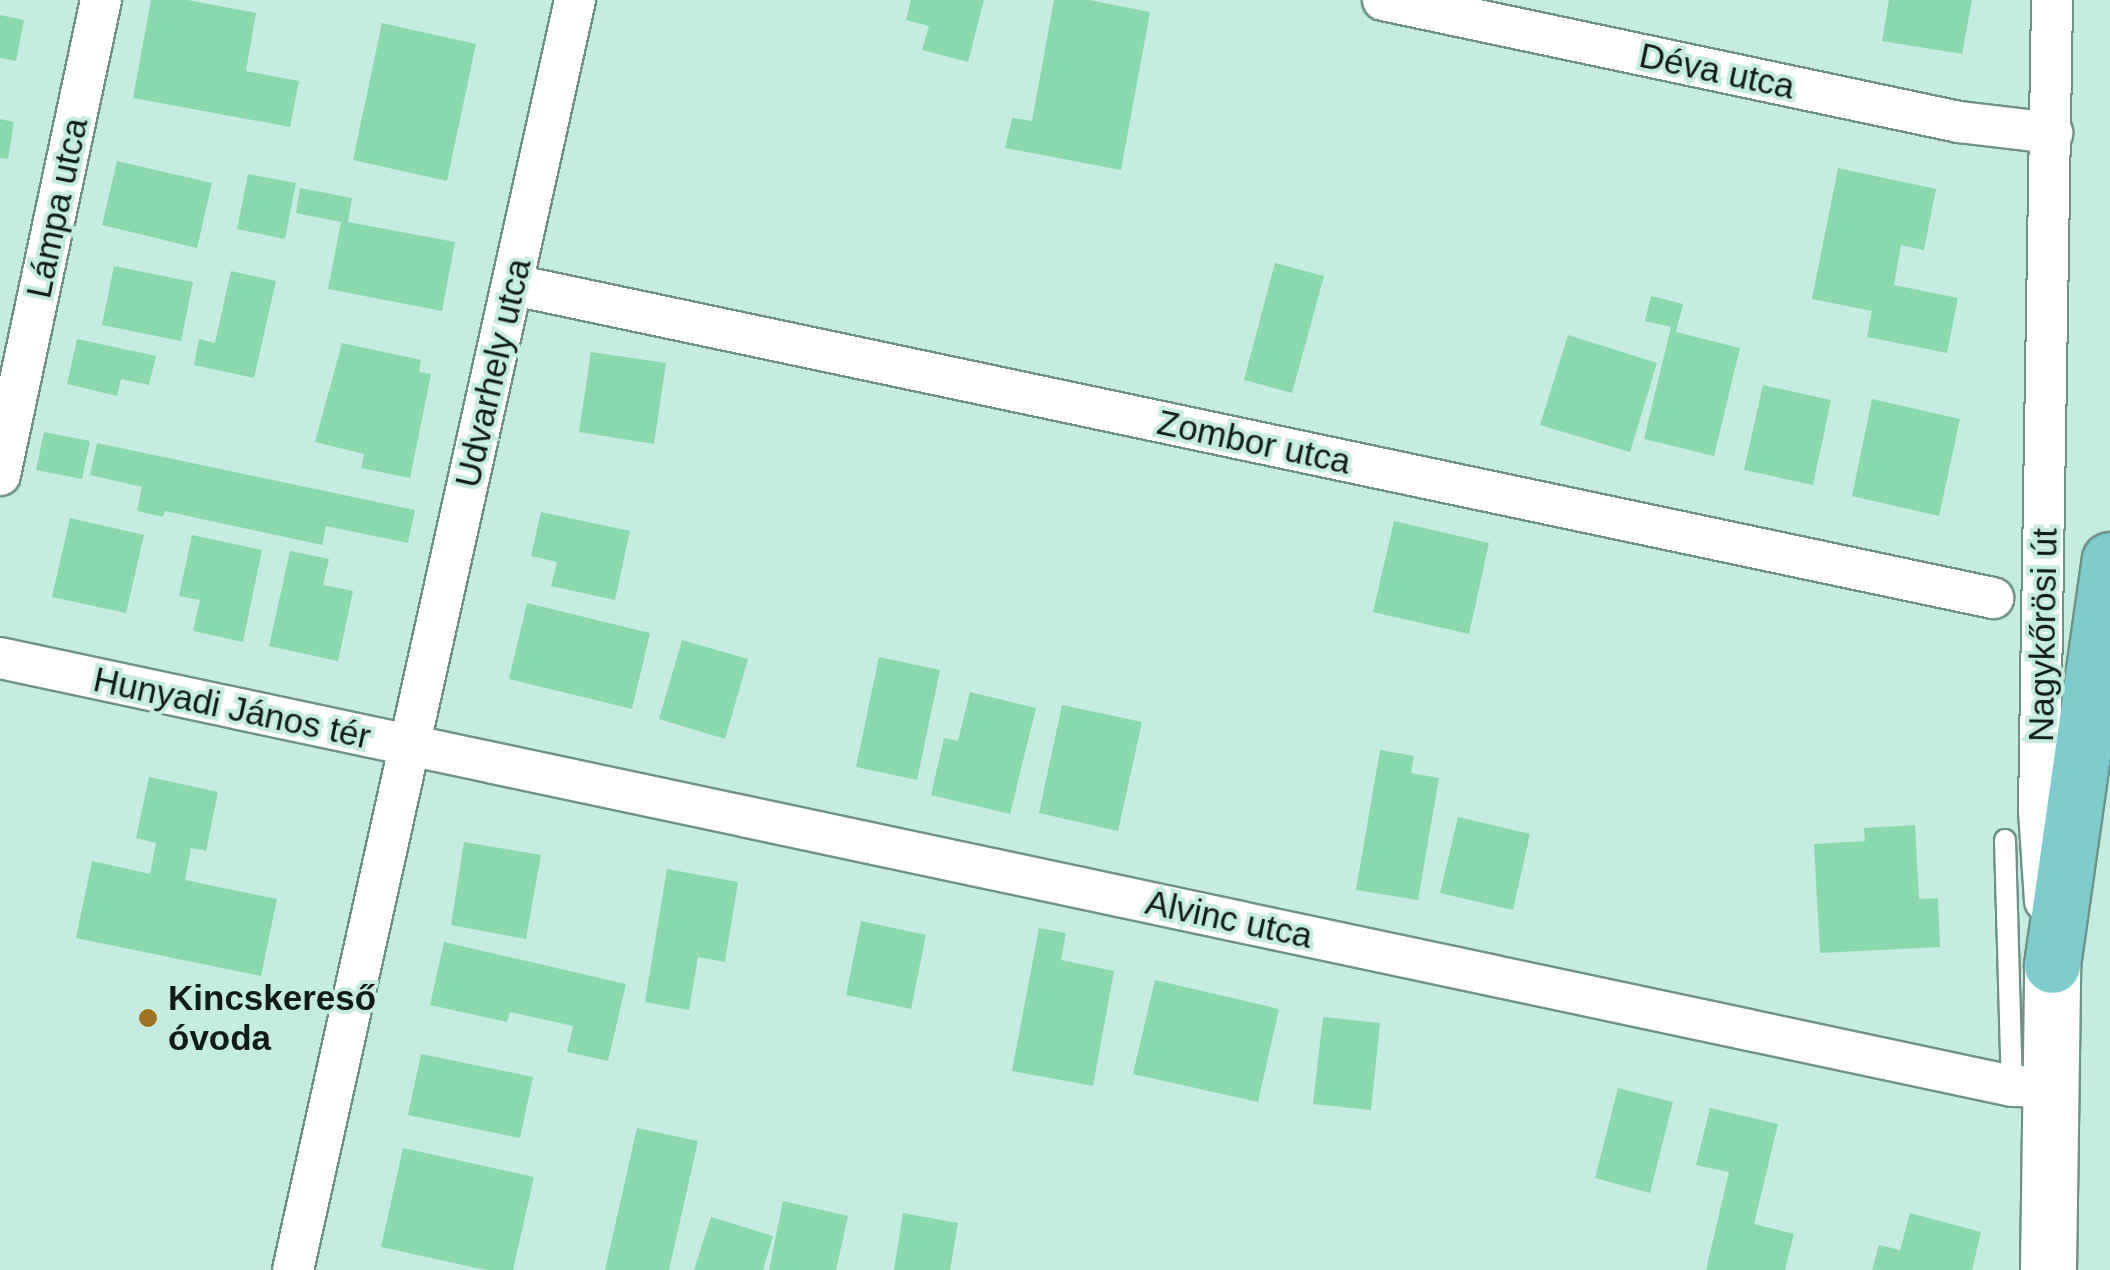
<!DOCTYPE html>
<meta charset="utf-8">
<style>
body{margin:0}
#map{position:relative;width:2110px;height:1270px;overflow:hidden;background:#c6ebe1;font-family:Arial,sans-serif}
div>[style]{position:absolute}
[style*='--x']{left:calc(var(--x)*1px);top:calc(var(--y)*1px);width:calc(var(--w)*1px);rotate:calc(var(--a)*1deg)}
.building>*{inset:0;background:#8ad9ac}
.roads{filter:drop-shadow(2px 0 #6f9189) drop-shadow(-2px 0 #6f9189) drop-shadow(0 2px #6f9189) drop-shadow(0 -2px #6f9189)}
.lane>*{height:20px;margin:-10px;padding:0 10px;transform-origin:10px;border-radius:10px;background:#fff}
.street>*{height:40px;margin:-20px;padding:0 20px;transform-origin:20px;border-radius:20px;background:#fff}
.secondary>*{height:55px;margin:-27.5px;padding:0 27.5px;transform-origin:27.5px;border-radius:27.5px;background:#fff}
.primary>*{height:55px;margin:-27.5px;padding:0 27.5px;transform-origin:27.5px;border-radius:27.5px;background:#7dcdcf}
.dots>*{width:28px;height:28px;translate:-50% -50%;box-sizing:border-box;border:5px solid #c6ebe1;border-radius:50%}
span{translate:-50% -50%;white-space:nowrap;text-align:center;line-height:1.15;-webkit-text-stroke:8px #c6ebe1;paint-order:stroke}
.street-label{font-size:35px;color:#0f1d1a}
.poi-label{font-size:35px;color:#0f1d1a;font-weight:700}
.left{translate:0 -50%;text-align:left}
</style>
<div id="map">
<div class="building">
<i style="clip-path:polygon(151px 0,188px 0,256px 13px,246px 71px,299px 81px,290px 127px,133px 98px)"></i>
<i style="clip-path:polygon(911px 0,984px 0,968px 62px,922px 50px,929px 26px,906px 20px)"></i>
<i style="clip-path:polygon(1054px 0,1089px 0,1150px 12px,1121px 170px,1005px 148px,1012px 118px,1032px 121px)"></i>
<i style="clip-path:polygon(1889px 0,1972px 0,1962px 54px,1882px 41px)"></i>
<i style="clip-path:polygon(0 15px,24px 20px,16px 61px,0 58px)"></i>
<i style="clip-path:polygon(382px 23px,476px 44px,447px 181px,353px 160px)"></i>
<i style="clip-path:polygon(0 119px,14px 122px,8px 159px,0 158px)"></i>
<i style="clip-path:polygon(117px 161px,212px 183px,197px 248px,102px 225px)"></i>
<i style="clip-path:polygon(1838px 168px,1936px 189px,1924px 250px,1901px 245px,1894px 285px,1958px 298px,1947px 353px,1867px 337px,1872px 311px,1812px 299px)"></i>
<i style="clip-path:polygon(248px 174px,296px 183px,285px 239px,237px 229px)"></i>
<i style="clip-path:polygon(300px 188px,352px 198px,348px 222px,455px 242px,442px 311px,328px 289px,341px 222px,296px 213px)"></i>
<i style="clip-path:polygon(1275px 263px,1324px 276px,1292px 393px,1244px 380px)"></i>
<i style="clip-path:polygon(114px 266px,193px 282px,181px 341px,102px 325px)"></i>
<i style="clip-path:polygon(231px 271px,276px 281px,254px 378px,194px 365px,199px 339px,215px 343px)"></i>
<i style="clip-path:polygon(1651px 296px,1683px 304px,1676px 332px,1740px 348px,1714px 456px,1644px 439px,1671px 327px,1645px 321px)"></i>
<i style="clip-path:polygon(1568px 335px,1657px 363px,1630px 452px,1540px 425px)"></i>
<i style="clip-path:polygon(77px 339px,156px 356px,149px 385px,121px 379px,117px 396px,67px 384px)"></i>
<i style="clip-path:polygon(342px 343px,421px 360px,419px 372px,431px 374px,410px 478px,361px 468px,364px 454px,315px 442px)"></i>
<i style="clip-path:polygon(591px 352px,666px 363px,654px 444px,579px 432px)"></i>
<i style="clip-path:polygon(1763px 385px,1831px 400px,1813px 485px,1744px 470px)"></i>
<i style="clip-path:polygon(1872px 399px,1960px 419px,1939px 516px,1852px 496px)"></i>
<i style="clip-path:polygon(44px 432px,90px 441px,82px 479px,36px 470px)"></i>
<i style="clip-path:polygon(97px 443px,415px 510px,408px 543px,326px 526px,322px 545px,165px 511px,163px 517px,137px 511px,142px 487px,90px 475px)"></i>
<i style="clip-path:polygon(541px 512px,630px 531px,615px 600px,551px 586px,557px 562px,531px 556px)"></i>
<i style="clip-path:polygon(70px 518px,144px 535px,126px 613px,52px 597px)"></i>
<i style="clip-path:polygon(1394px 521px,1489px 543px,1469px 634px,1373px 612px)"></i>
<i style="clip-path:polygon(192px 535px,262px 550px,243px 642px,193px 631px,200px 600px,179px 596px)"></i>
<i style="clip-path:polygon(290px 551px,329px 559px,323px 585px,353px 591px,338px 661px,269px 646px)"></i>
<i style="clip-path:polygon(527px 603px,650px 633px,632px 709px,509px 679px)"></i>
<i style="clip-path:polygon(682px 640px,748px 659px,725px 739px,659px 719px)"></i>
<i style="clip-path:polygon(879px 657px,940px 670px,917px 780px,856px 767px)"></i>
<i style="clip-path:polygon(970px 692px,1036px 708px,1010px 814px,931px 795px,944px 738px,958px 741px)"></i>
<i style="clip-path:polygon(1062px 705px,1142px 722px,1118px 831px,1039px 813px)"></i>
<i style="clip-path:polygon(1380px 750px,1414px 756px,1411px 773px,1439px 778px,1418px 900px,1356px 890px)"></i>
<i style="clip-path:polygon(149px 777px,218px 792px,206px 851px,191px 848px,185px 880px,277px 899px,261px 976px,76px 938px,92px 861px,150px 874px,156px 843px,136px 838px)"></i>
<i style="clip-path:polygon(1458px 817px,1530px 834px,1513px 910px,1440px 893px)"></i>
<i style="clip-path:polygon(1915px 825px,1919px 899px,1938px 898px,1940px 947px,1820px 953px,1814px 844px,1865px 841px,1864px 828px)"></i>
<i style="clip-path:polygon(464px 842px,541px 855px,526px 939px,451px 925px)"></i>
<i style="clip-path:polygon(667px 869px,738px 882px,725px 962px,698px 957px,689px 1010px,645px 1002px)"></i>
<i style="clip-path:polygon(861px 921px,926px 935px,911px 1009px,846px 995px)"></i>
<i style="clip-path:polygon(1039px 928px,1066px 933px,1061px 960px,1114px 971px,1093px 1086px,1012px 1071px)"></i>
<i style="clip-path:polygon(444px 942px,626px 984px,608px 1061px,567px 1052px,573px 1026px,510px 1012px,507px 1022px,430px 1005px)"></i>
<i style="clip-path:polygon(1155px 980px,1279px 1009px,1258px 1102px,1133px 1074px)"></i>
<i style="clip-path:polygon(1323px 1017px,1380px 1023px,1371px 1110px,1313px 1104px)"></i>
<i style="clip-path:polygon(421px 1054px,533px 1077px,520px 1138px,408px 1115px)"></i>
<i style="clip-path:polygon(1618px 1088px,1673px 1102px,1650px 1193px,1595px 1178px)"></i>
<i style="clip-path:polygon(1710px 1108px,1778px 1124px,1754px 1224px,1794px 1234px,1785px 1270px,1706px 1270px,1729px 1172px,1696px 1165px)"></i>
<i style="clip-path:polygon(637px 1128px,698px 1141px,669px 1270px,605px 1270px)"></i>
<i style="clip-path:polygon(403px 1148px,534px 1177px,513px 1270px,486px 1270px,381px 1247px)"></i>
<i style="clip-path:polygon(783px 1201px,848px 1216px,836px 1270px,769px 1270px)"></i>
<i style="clip-path:polygon(903px 1213px,958px 1223px,950px 1270px,894px 1270px)"></i>
<i style="clip-path:polygon(1910px 1213px,1981px 1232px,1972px 1270px,1872px 1270px,1879px 1245px,1900px 1250px)"></i>
<i style="clip-path:polygon(711px 1217px,773px 1236px,763px 1270px,694px 1270px)"></i>
</div>
<div class="roads">
<div class="lane">
<i style="--x:2005;--y:840;--w:246;--a:88.4"></i>
</div>
<div class="street">
<i style="--x:1383;--y:0;--w:589;--a:11.96"></i>
<i style="--x:1959;--y:122;--w:94;--a:6.7"></i>
<i style="--x:514;--y:285;--w:1512;--a:11.95"></i>
<i style="--x:0;--y:475;--w:486;--a:-78"></i>
<i style="--x:0;--y:658;--w:2057;--a:12.01"></i>
<i style="--x:2012;--y:1086;--w:39;--a:1"></i>
<i style="--x:2045;--y:901;--w:91;--a:-93.8"></i>
<i style="--x:2039;--y:810;--w:810;--a:-89.08"></i>
<i style="--x:293;--y:1270;--w:1301;--a:-77.48"></i>
</div>
<div class="secondary">
<i style="--x:2048;--y:1270;--w:305;--a:-89.2"></i>
</div>
<div class="primary">
<i style="--x:2052;--y:965;--w:409;--a:-81.9"></i>
</div>
</div>
<div class="dots">
<i style="left:148px;top:1018px;background:#9d7222"></i>
</div>
<div class="street-label">
<span style="left:1717px;top:71px;rotate:12deg">Déva utca</span>
<span style="left:57px;top:208px;rotate:-78deg">Lámpa utca</span>
<span style="left:493px;top:373px;rotate:-77deg">Udvarhely utca</span>
<span style="left:1254px;top:442px;rotate:12deg">Zombor utca</span>
<span style="left:2043px;top:635px;rotate:-89deg">Nagykőrösi út</span>
<span style="left:232px;top:708px;rotate:12deg">Hunyadi János tér</span>
<span style="left:1229px;top:919px;rotate:12deg">Alvinc utca</span>
</div>
<div class="poi-label">
<span class="left" style="left:168px;top:1018px">Kincskereső<br>óvoda</span>
</div>
</div>
